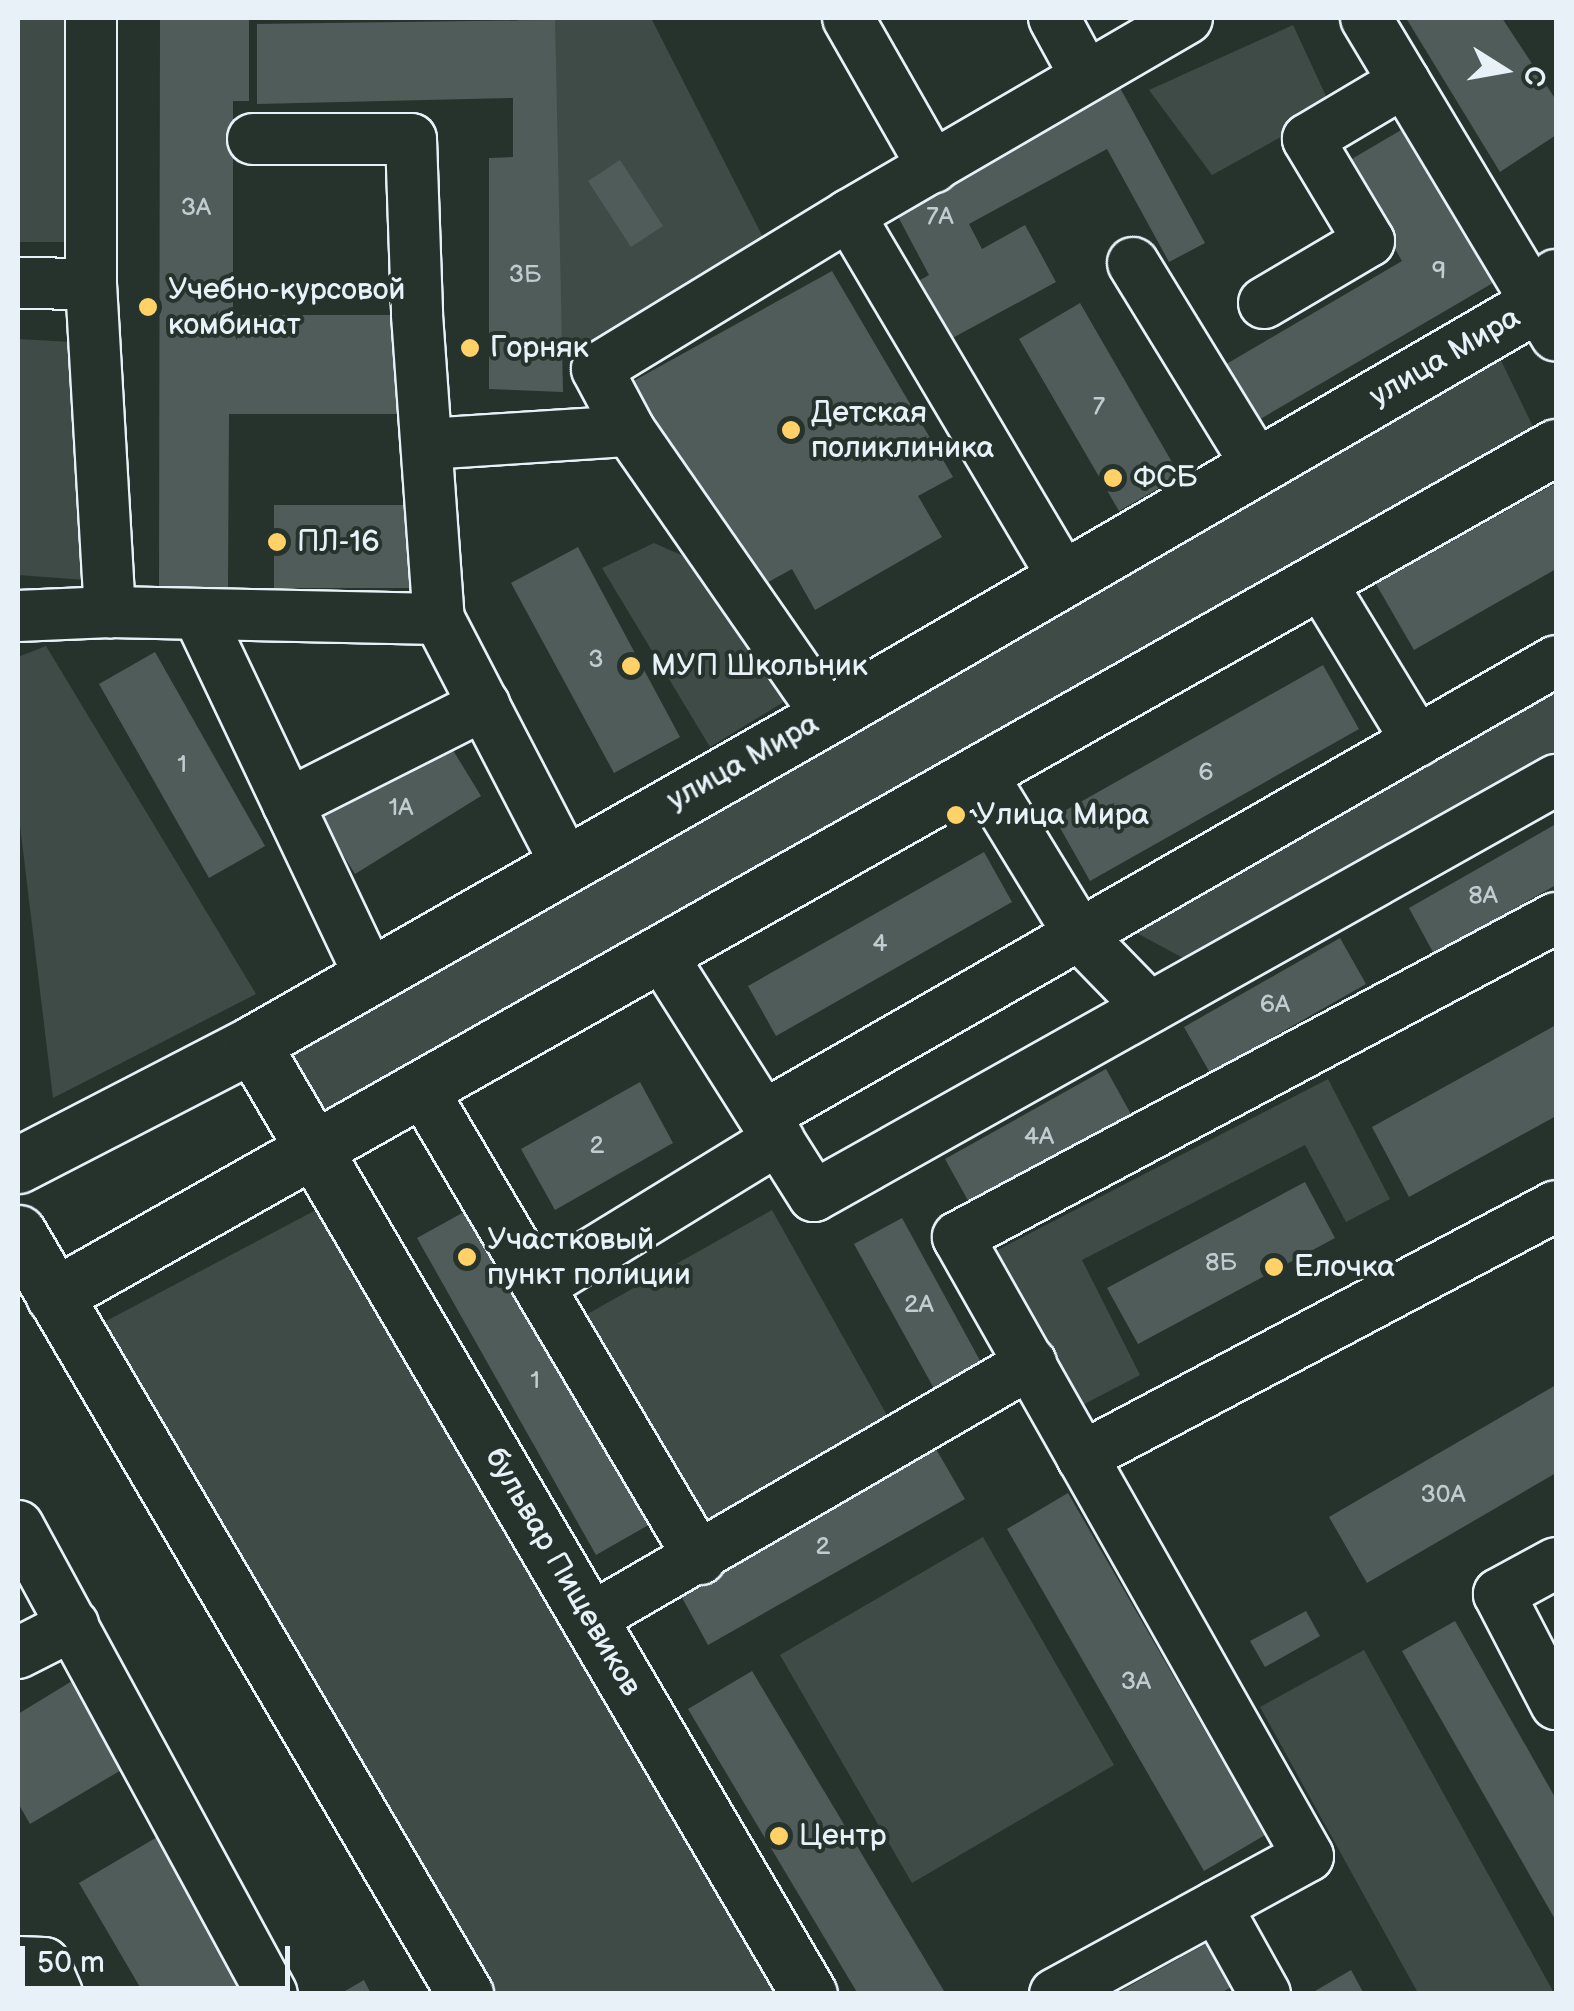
<!DOCTYPE html>
<meta charset="utf-8">
<style>
body{margin:0}
#map{position:relative;width:1574px;height:2011px;overflow:hidden;background:#26332d;font-family:"Balsamiq Sans",sans-serif}
div>[style]{position:absolute}
[style*='--x']{left:calc(var(--x)*1px);top:calc(var(--y)*1px);width:calc(var(--w)*1px);rotate:calc(var(--a)*1deg)}
.green>*{inset:0;background:#3e4b47}
.building>*{inset:0;background:#505c59}
.roads{filter:drop-shadow(2px 0 #e8f1f8) drop-shadow(-2px 0 #e8f1f8) drop-shadow(0 2px #e8f1f8) drop-shadow(0 -2px #e8f1f8)}
.minor>*{height:50px;margin:-25px;padding:0 25px;transform-origin:25px;border-radius:25px;background:#26332d}
.major>*{height:55px;margin:-27.5px;padding:0 27.5px;transform-origin:27.5px;border-radius:27.5px;background:#26332d}
.dots>*{width:28px;height:28px;translate:-50% -50%;box-sizing:border-box;border:5px solid #26332d;border-radius:50%}
span{translate:-50% -50%;white-space:nowrap;text-align:center;line-height:1.15;-webkit-text-stroke:8px #26332d;paint-order:stroke}
.number-label{font-size:25px;color:#c2ccd0}
.number-label span{-webkit-text-stroke-width:0}
.poi-label{font-size:30px;color:#e8f1f8}
.left{translate:0 -50%;text-align:left}
.street-label{font-size:30px;color:#e8f1f8}
.frame{position:absolute;inset:0;border:20px solid #e8f1f8;pointer-events:none}
.north{position:absolute;left:1454px;top:20px;width:100px;height:100px;-webkit-text-stroke:8px #26332d;paint-order:stroke;rotate:101deg;font-size:28px;font-weight:700;line-height:40px;text-align:center;color:#e8f1f8}
.north::after{content:'';display:block;margin:auto;width:35px;height:45px;background:#e8f1f8;clip-path:polygon(50% 0,100% 100%,50% 72%,0 100%)}
.scale{position:absolute;left:20px;top:1946px;width:270px;height:45px;box-sizing:border-box;border:5px solid #e8f1f8;border-top:0;padding-left:12px;font-size:30px;line-height:35px;white-space:nowrap;color:#e8f1f8;-webkit-text-stroke:8px #26332d;paint-order:stroke}
</style>
<div id="map">
<div class="green">
<i style="clip-path:polygon(18px 18px,79px 18px,77px 242px,18px 242px)"></i>
<i style="clip-path:polygon(518px 18px,651px 18px,767px 245px,619px 342px,539px 345px)"></i>
<i style="clip-path:polygon(1293px 25px,1332px 109px,1212px 175px,1149px 90px)"></i>
<i style="clip-path:polygon(18px 339px,89px 343px,100px 581px,18px 575px)"></i>
<i style="clip-path:polygon(1497px 352px,1537px 435px,323px 1120px,279px 1045px)"></i>
<i style="clip-path:polygon(654px 543px,706px 566px,787px 700px,710px 747px,602px 568px)"></i>
<i style="clip-path:polygon(46px 646px,256px 994px,53px 1098px,18px 809px,18px 657px)"></i>
<i style="clip-path:polygon(1556px 677px,1556px 759px,1196px 965px,1122px 925px)"></i>
<i style="clip-path:polygon(1328px 1079px,1390px 1199px,1346px 1222px,1305px 1145px,1082px 1260px,1140px 1375px,1071px 1411px,990px 1254px)"></i>
<i style="clip-path:polygon(333px 1201px,794px 1993px,485px 1993px,91px 1329px)"></i>
<i style="clip-path:polygon(772px 1210px,893px 1426px,705px 1532px,584px 1316px)"></i>
<i style="clip-path:polygon(983px 1537px,1114px 1765px,912px 1883px,780px 1655px)"></i>
<i style="clip-path:polygon(1364px 1650px,1554px 1993px,1418px 1993px,1260px 1707px)"></i>
</div>
<div class="building">
<i style="clip-path:polygon(160px 18px,249px 18px,249px 101px,233px 101px,233px 315px,417px 315px,417px 414px,229px 414px,228px 587px,159px 587px)"></i>
<i style="clip-path:polygon(1406px 18px,1502px 18px,1556px 100px,1556px 135px,1500px 172px)"></i>
<i style="clip-path:polygon(555px 20px,563px 392px,489px 389px,489px 158px,513px 157px,513px 98px,257px 104px,257px 24px)"></i>
<i style="clip-path:polygon(1119px 86px,1205px 243px,1169px 262px,1107px 149px,969px 224px,982px 249px,1025px 225px,1056px 282px,947px 341px,915px 283px,929px 275px,894px 209px)"></i>
<i style="clip-path:polygon(1408px 126px,1498px 280px,1250px 425px,1218px 369px,1402px 261px,1345px 163px)"></i>
<i style="clip-path:polygon(620px 160px,663px 226px,631px 247px,588px 181px)"></i>
<i style="clip-path:polygon(832px 271px,953px 477px,918px 496px,942px 537px,815px 610px,792px 569px,752px 591px,628px 384px)"></i>
<i style="clip-path:polygon(1080px 303px,1180px 476px,1119px 511px,1019px 339px)"></i>
<i style="clip-path:polygon(1556px 483px,1556px 569px,1414px 650px,1376px 584px)"></i>
<i style="clip-path:polygon(274px 505px,427px 505px,427px 588px,274px 588px)"></i>
<i style="clip-path:polygon(578px 547px,680px 737px,614px 773px,511px 583px)"></i>
<i style="clip-path:polygon(155px 652px,265px 846px,209px 878px,99px 684px)"></i>
<i style="clip-path:polygon(1323px 665px,1359px 729px,1090px 881px,1054px 817px)"></i>
<i style="clip-path:polygon(448px 742px,481px 796px,355px 874px,321px 819px)"></i>
<i style="clip-path:polygon(1556px 824px,1556px 885px,1434px 954px,1409px 908px)"></i>
<i style="clip-path:polygon(984px 852px,1012px 902px,776px 1036px,748px 986px)"></i>
<i style="clip-path:polygon(1340px 938px,1366px 984px,1210px 1073px,1184px 1027px)"></i>
<i style="clip-path:polygon(1556px 1025px,1556px 1116px,1409px 1197px,1372px 1127px)"></i>
<i style="clip-path:polygon(1106px 1069px,1132px 1116px,971px 1206px,945px 1159px)"></i>
<i style="clip-path:polygon(640px 1082px,673px 1143px,555px 1210px,521px 1149px)"></i>
<i style="clip-path:polygon(1305px 1182px,1335px 1238px,1138px 1344px,1107px 1288px)"></i>
<i style="clip-path:polygon(473px 1207px,652px 1523px,596px 1555px,417px 1238px)"></i>
<i style="clip-path:polygon(902px 1218px,983px 1366px,936px 1392px,854px 1244px)"></i>
<i style="clip-path:polygon(1556px 1385px,1556px 1473px,1367px 1583px,1329px 1517px)"></i>
<i style="clip-path:polygon(936px 1449px,965px 1499px,708px 1645px,680px 1594px)"></i>
<i style="clip-path:polygon(1068px 1493px,1265px 1835px,1204px 1871px,1007px 1529px)"></i>
<i style="clip-path:polygon(1306px 1611px,1320px 1636px,1265px 1667px,1250px 1641px)"></i>
<i style="clip-path:polygon(1455px 1621px,1556px 1799px,1556px 1921px,1402px 1651px)"></i>
<i style="clip-path:polygon(752px 1671px,944px 1991px,940px 1994px,858px 1994px,688px 1709px)"></i>
<i style="clip-path:polygon(77px 1678px,128px 1766px,30px 1824px,18px 1803px,18px 1714px)"></i>
<i style="clip-path:polygon(164px 1833px,258px 1994px,144px 1994px,79px 1883px)"></i>
<i style="clip-path:polygon(1218px 1937px,1242px 1981px,1219px 1994px,1115px 1994px)"></i>
<i style="clip-path:polygon(1351px 1970px,1364px 1994px,1310px 1994px)"></i>
<i style="clip-path:polygon(364px 1980px,371px 1994px,340px 1994px)"></i>
</div>
<div class="roads">
<div class="minor">
<i style="--x:848;--y:18;--w:172;--a:60.3"></i>
<i style="--x:1054;--y:18;--w:65;--a:61.5"></i>
<i style="--x:1366;--y:18;--w:370;--a:59.1"></i>
<i style="--x:253;--y:139;--w:158;--a:0"></i>
<i style="--x:411;--y:139;--w:176;--a:88"></i>
<i style="--x:417;--y:315;--w:305;--a:85.9"></i>
<i style="--x:439;--y:619;--w:274;--a:62.6"></i>
<i style="--x:849;--y:215;--w:391;--a:-30.2"></i>
<i style="--x:1133;--y:263;--w:237;--a:58.5"></i>
<i style="--x:18;--y:283;--w:73;--a:0.8"></i>
<i style="--x:91;--y:284;--w:329;--a:86.7"></i>
<i style="--x:91;--y:284;--w:266;--a:-90"></i>
<i style="--x:1264;--y:303;--w:122;--a:-30.6"></i>
<i style="--x:1369;--y:241;--w:119;--a:-120.9"></i>
<i style="--x:1308;--y:139;--w:112;--a:-30.7"></i>
<i style="--x:630;--y:431;--w:346;--a:55.3"></i>
<i style="--x:427;--y:444;--w:203;--a:-3.7"></i>
<i style="--x:630;--y:431;--w:70;--a:-118"></i>
<i style="--x:597;--y:369;--w:295;--a:-31.4"></i>
<i style="--x:849;--y:215;--w:421;--a:59.4"></i>
<i style="--x:1321;--y:583;--w:185;--a:58.7"></i>
<i style="--x:198;--y:614;--w:399;--a:64.6"></i>
<i style="--x:18;--y:616;--w:92;--a:-2.5"></i>
<i style="--x:110;--y:612;--w:329;--a:1.2"></i>
<i style="--x:982;--y:775;--w:190;--a:58.6"></i>
<i style="--x:1081;--y:937;--w:98;--a:45.8"></i>
<i style="--x:288;--y:804;--w:220;--a:-26.8"></i>
<i style="--x:662;--y:956;--w:284;--a:57.7"></i>
<i style="--x:814;--y:1196;--w:851;--a:-29.28"></i>
<i style="--x:423;--y:1091;--w:544;--a:59.38"></i>
<i style="--x:765;--y:1115;--w:912;--a:-29.85"></i>
<i style="--x:539;--y:1286;--w:281;--a:-31.5"></i>
<i style="--x:1082;--y:1457;--w:536;--a:-27.9"></i>
<i style="--x:18;--y:1526;--w:532;--a:61.51"></i>
<i style="--x:1556;--y:1563;--w:65;--a:151.5"></i>
<i style="--x:1499;--y:1594;--w:124;--a:62.6"></i>
<i style="--x:590;--y:1619;--w:510;--a:-30.14"></i>
<i style="--x:18;--y:1653;--w:62;--a:-27"></i>
<i style="--x:1216;--y:1906;--w:101;--a:60.9"></i>
<i style="--x:18;--y:1962;--w:26;--a:2"></i>
<i style="--x:44;--y:1963;--w:34;--a:67"></i>
<i style="--x:1055;--y:1994;--w:288;--a:-28.6"></i>
<i style="--x:1308;--y:1856;--w:711;--a:-119.49"></i>
<i style="--x:958;--y:1237;--w:678;--a:-28.08"></i>
</div>
<div class="major">
<i style="--x:252;--y:1044;--w:1101;--a:59.62"></i>
<i style="--x:18;--y:1165;--w:263;--a:-27.3"></i>
<i style="--x:252;--y:1044;--w:662;--a:-29.7"></i>
<i style="--x:827;--y:716;--w:824;--a:-30.14"></i>
<i style="--x:1540;--y:302;--w:30;--a:-57"></i>
<i style="--x:18;--y:1233;--w:883;--a:59.57"></i>
<i style="--x:54;--y:1296;--w:1725;--a:-29.48"></i>
</div>
</div>
<div class="dots">
<i style="left:148px;top:307px;background:#ffd166"></i>
<i style="left:470px;top:348px;background:#ffd166"></i>
<i style="left:791px;top:430px;background:#ffd166"></i>
<i style="left:1113px;top:478px;background:#ffd166"></i>
<i style="left:277px;top:542px;background:#ffd166"></i>
<i style="left:631px;top:666px;background:#ffd166"></i>
<i style="left:956px;top:815px;background:#ffd166"></i>
<i style="left:467px;top:1257px;background:#ffd166"></i>
<i style="left:1274px;top:1267px;background:#ffd166"></i>
<i style="left:779px;top:1836px;background:#ffd166"></i>
</div>
<div class="number-label">
<span style="left:196px;top:208px">3А</span>
<span style="left:940px;top:217px">7А</span>
<span style="left:1439px;top:271px">9</span>
<span style="left:525px;top:275px">3Б</span>
<span style="left:1099px;top:407px">7</span>
<span style="left:596px;top:660px">3</span>
<span style="left:182px;top:765px">1</span>
<span style="left:1206px;top:773px">6</span>
<span style="left:401px;top:808px">1А</span>
<span style="left:1483px;top:896px">8А</span>
<span style="left:880px;top:944px">4</span>
<span style="left:1275px;top:1005px">6А</span>
<span style="left:1039px;top:1137px">4А</span>
<span style="left:597px;top:1146px">2</span>
<span style="left:1221px;top:1263px">8Б</span>
<span style="left:919px;top:1305px">2А</span>
<span style="left:535px;top:1381px">1</span>
<span style="left:1443px;top:1495px">30А</span>
<span style="left:823px;top:1547px">2</span>
<span style="left:1136px;top:1682px">3А</span>
</div>
<div class="poi-label">
<span class="left" style="left:168px;top:307px">Учебно-курсовой<br>комбинат</span>
<span class="left" style="left:490px;top:348px">Горняк</span>
<span class="left" style="left:811px;top:430px">Детская<br>поликлиника</span>
<span class="left" style="left:1133px;top:478px">ФСБ</span>
<span class="left" style="left:297px;top:542px">ПЛ-16</span>
<span class="left" style="left:651px;top:666px">МУП Школьник</span>
<span class="left" style="left:976px;top:815px">Улица Мира</span>
<span class="left" style="left:487px;top:1257px">Участковый<br>пункт полиции</span>
<span class="left" style="left:1294px;top:1267px">Елочка</span>
<span class="left" style="left:799px;top:1836px">Центр</span>
</div>
<div class="street-label">
<span style="left:1445px;top:357px;rotate:-30deg">улица Мира</span>
<span style="left:743px;top:762px;rotate:-29deg">улица Мира</span>
<span style="left:563px;top:1572px;rotate:60deg">бульвар Пищевиков</span>
</div>
<div class="frame"></div>
<div class="north">С</div>
<div class="scale">50 m</div>
</div>
